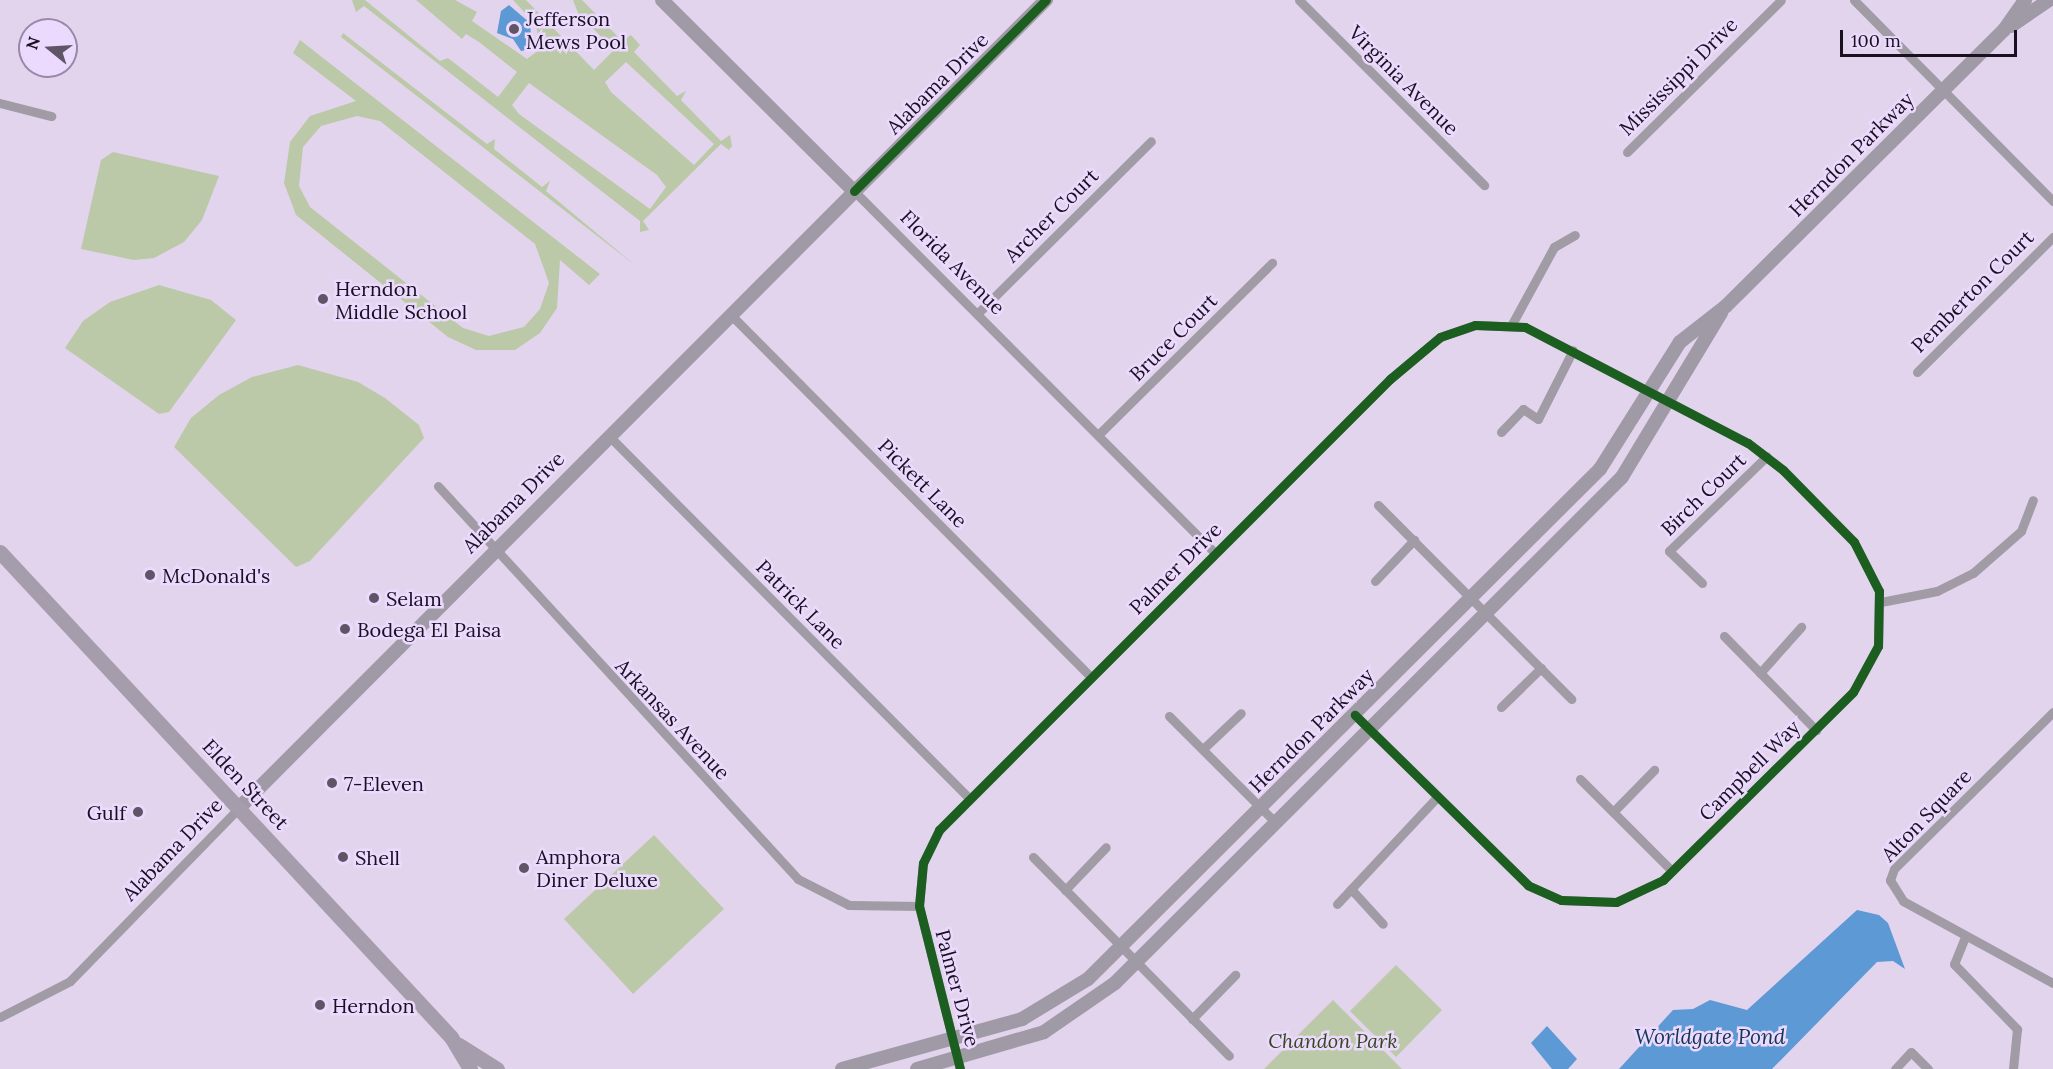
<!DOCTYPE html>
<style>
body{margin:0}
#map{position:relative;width:2053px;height:1069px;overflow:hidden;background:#e1d4ec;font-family:Lora,serif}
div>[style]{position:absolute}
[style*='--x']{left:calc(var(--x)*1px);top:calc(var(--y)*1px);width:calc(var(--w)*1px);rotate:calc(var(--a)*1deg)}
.green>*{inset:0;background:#bcc9a9}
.water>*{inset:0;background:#5d99d5}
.street>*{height:9px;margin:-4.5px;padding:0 4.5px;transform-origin:4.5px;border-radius:4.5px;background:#a09ba5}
.secondary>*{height:14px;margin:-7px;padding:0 7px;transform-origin:7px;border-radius:7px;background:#a09aa6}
.primary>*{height:15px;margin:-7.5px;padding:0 7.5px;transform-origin:7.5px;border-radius:7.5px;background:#a59dab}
.cycleway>*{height:9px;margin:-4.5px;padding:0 4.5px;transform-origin:4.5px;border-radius:4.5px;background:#1b5e20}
.dots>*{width:16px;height:16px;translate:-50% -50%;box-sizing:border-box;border:3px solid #ecdafe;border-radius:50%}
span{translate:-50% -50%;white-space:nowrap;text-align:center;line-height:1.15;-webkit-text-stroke:5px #ecdafe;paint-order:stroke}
.poi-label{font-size:20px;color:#191020}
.left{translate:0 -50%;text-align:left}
.right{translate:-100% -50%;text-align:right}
.street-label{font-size:20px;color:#191020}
.park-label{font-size:20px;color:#35471d;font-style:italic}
.water-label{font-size:21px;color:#123554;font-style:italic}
.north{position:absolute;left:18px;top:18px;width:60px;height:60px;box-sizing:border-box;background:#ecdafe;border:2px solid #9889a5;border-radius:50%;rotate:288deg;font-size:16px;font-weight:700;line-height:24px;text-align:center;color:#191020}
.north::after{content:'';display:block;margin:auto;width:21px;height:27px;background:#5f5567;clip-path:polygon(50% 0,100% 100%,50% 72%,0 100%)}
.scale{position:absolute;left:1840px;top:30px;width:177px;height:27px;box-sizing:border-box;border:3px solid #191020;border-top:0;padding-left:8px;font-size:18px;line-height:21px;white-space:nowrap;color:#191020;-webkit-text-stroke:4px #ecdafe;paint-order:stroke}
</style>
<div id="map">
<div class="green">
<i style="clip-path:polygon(evenodd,352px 0,365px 0,440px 61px,448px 58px,498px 97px,517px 72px,479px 42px,466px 34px,462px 39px,416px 0,455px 0,477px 12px,472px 21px,527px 59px,540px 49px,536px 25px,513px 0,526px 0,594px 70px,614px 50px,578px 13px,573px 0,582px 0,622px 41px,631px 35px,640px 45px,634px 52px,677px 96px,686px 91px,681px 100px,721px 141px,730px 135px,732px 146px,729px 150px,721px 144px,643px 221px,649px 230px,640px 232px,640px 221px,364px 6px,356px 12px,352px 0,626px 62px,714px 144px,694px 165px,611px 92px,605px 82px,626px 62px,352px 0,529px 83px,657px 175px,666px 187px,650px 209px,519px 114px,512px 105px,529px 83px)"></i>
<i style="clip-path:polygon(343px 33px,487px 144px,495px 139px,494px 149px,542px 187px,550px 181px,546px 191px,636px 266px,341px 37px)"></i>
<i style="clip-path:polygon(evenodd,300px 40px,600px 274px,589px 285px,560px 260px,557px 308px,540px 333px,515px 350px,476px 350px,448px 337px,296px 215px,284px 183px,290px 142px,310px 116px,356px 101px,293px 53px,300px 40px,357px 116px,380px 121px,535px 244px,549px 283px,540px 309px,524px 327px,489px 336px,463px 328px,310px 207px,299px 186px,303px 147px,321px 126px,357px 116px)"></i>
<i style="clip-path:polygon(113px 152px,219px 176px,202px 220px,184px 242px,154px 258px,134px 260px,81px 249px,101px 160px)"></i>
<i style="clip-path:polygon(159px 285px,211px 300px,236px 320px,169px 412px,159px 414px,65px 348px,83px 321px,110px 302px)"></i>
<i style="clip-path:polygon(298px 365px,358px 382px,385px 398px,419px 425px,424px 438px,310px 561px,296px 567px,174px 447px,191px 418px,219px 395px,252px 377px)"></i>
<i style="clip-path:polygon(654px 835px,724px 909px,633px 994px,564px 919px)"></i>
<i style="clip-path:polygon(1396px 965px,1442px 1010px,1396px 1057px,1350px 1011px)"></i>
<i style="clip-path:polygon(1333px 1000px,1402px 1069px,1264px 1069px)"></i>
</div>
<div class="water">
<i style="clip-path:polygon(509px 5px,530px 23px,532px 49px,521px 51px,513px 39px,497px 33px,501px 11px)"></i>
<i style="clip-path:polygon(1857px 910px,1879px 915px,1888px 923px,1905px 969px,1893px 961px,1877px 962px,1772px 1069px,1619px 1069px,1673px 1010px,1693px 1009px,1710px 1000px,1747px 1010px)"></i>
<i style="clip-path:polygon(1547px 1026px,1577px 1059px,1568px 1069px,1552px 1069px,1531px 1043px)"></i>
</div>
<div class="street">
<i style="--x:1299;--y:0;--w:262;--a:45"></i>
<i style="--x:1854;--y:0;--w:283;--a:45.3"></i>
<i style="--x:0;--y:103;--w:53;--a:14.3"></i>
<i style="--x:1627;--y:152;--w:216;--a:-44.6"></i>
<i style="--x:854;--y:191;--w:511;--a:45.08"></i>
<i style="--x:730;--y:314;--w:512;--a:45.16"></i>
<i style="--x:977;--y:314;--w:245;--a:-44.8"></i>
<i style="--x:1512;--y:324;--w:88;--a:-61.4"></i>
<i style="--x:1554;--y:247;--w:24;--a:-30"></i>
<i style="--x:1917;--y:372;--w:192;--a:-44.8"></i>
<i style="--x:1501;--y:432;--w:32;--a:-46"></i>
<i style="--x:1523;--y:409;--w:18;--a:34"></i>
<i style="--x:1538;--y:419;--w:77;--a:-63.1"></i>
<i style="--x:608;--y:435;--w:512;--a:45.16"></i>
<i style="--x:1098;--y:435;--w:245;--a:-44.7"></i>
<i style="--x:438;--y:486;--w:533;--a:47.51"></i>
<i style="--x:798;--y:879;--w:57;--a:27"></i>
<i style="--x:849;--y:905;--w:70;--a:0.8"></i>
<i style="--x:1378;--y:505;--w:274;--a:45.1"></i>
<i style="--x:1375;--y:581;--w:57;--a:-46.4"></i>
<i style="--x:1702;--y:583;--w:46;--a:-135.9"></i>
<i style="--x:1669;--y:551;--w:136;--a:-44.1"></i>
<i style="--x:1881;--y:602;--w:57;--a:-11.1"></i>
<i style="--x:1937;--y:591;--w:40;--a:-26.6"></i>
<i style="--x:1973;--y:573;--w:64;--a:-41.2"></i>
<i style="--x:2021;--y:531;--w:33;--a:-69"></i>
<i style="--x:1724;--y:636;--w:132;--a:45.6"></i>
<i style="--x:1760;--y:673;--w:62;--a:-48.3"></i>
<i style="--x:1501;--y:707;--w:56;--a:-44.3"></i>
<i style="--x:2053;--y:712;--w:223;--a:135.4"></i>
<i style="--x:1894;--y:869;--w:12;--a:110"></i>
<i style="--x:1890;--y:880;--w:25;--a:58"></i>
<i style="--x:1903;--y:901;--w:171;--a:28.7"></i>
<i style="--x:1169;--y:716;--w:151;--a:45"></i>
<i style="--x:1203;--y:749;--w:52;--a:-43.5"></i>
<i style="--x:1580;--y:779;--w:130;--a:45"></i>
<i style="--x:1613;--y:812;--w:59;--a:-45.7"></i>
<i style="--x:1033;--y:857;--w:279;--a:45.4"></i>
<i style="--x:1351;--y:889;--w:47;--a:47.6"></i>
<i style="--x:1065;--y:890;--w:59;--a:-46.4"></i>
<i style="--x:1337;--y:904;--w:146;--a:-46.9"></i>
<i style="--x:1965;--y:937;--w:29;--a:112"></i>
<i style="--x:1954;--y:964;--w:91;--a:45.9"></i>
<i style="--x:2017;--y:1029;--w:40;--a:95.7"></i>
<i style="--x:0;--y:1017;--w:79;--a:-27.2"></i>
<i style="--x:70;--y:981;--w:243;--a:-45.7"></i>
<i style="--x:1192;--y:1019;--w:62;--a:-45.7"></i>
<i style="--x:960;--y:1069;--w:168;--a:-104.1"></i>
<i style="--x:919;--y:906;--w:43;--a:-84.7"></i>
<i style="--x:923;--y:863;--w:37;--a:-64"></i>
<i style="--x:939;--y:830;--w:638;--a:-45"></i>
<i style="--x:1390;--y:379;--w:65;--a:-40"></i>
<i style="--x:1440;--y:337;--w:37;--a:-19"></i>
<i style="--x:1475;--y:325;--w:50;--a:2.3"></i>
<i style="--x:1525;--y:327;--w:251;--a:27.5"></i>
<i style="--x:1748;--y:443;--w:44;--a:37.6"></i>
<i style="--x:1783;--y:470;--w:101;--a:45.4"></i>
<i style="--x:1854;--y:542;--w:55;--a:63"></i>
<i style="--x:1879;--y:591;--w:55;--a:91"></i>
<i style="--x:1878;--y:646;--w:52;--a:118.5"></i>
<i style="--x:1853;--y:692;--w:267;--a:135.3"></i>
<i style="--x:1663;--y:880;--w:52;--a:154.9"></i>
<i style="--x:1616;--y:902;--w:55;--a:-177.9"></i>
<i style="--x:1561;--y:900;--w:36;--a:-156"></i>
<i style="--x:1528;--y:885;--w:243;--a:-135.5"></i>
<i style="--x:1895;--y:1069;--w:23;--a:-47"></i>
<i style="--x:1911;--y:1052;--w:24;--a:45"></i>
</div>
<div class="secondary">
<i style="--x:662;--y:0;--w:271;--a:44.9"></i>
<i style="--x:2011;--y:26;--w:46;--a:-34.4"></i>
<i style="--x:240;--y:807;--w:1141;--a:-45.04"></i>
<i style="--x:842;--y:1069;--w:187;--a:-15.5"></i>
<i style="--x:1022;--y:1019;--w:77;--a:-31.2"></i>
<i style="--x:1088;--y:979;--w:723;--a:-44.89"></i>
<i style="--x:1600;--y:469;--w:150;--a:-57.8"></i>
<i style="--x:1680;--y:342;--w:58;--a:-38"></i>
<i style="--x:1726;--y:306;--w:392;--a:-44.8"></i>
<i style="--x:2004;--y:30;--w:37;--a:-55"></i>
<i style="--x:917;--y:1069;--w:132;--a:-16.2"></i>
<i style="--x:1044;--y:1032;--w:86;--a:-34.6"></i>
<i style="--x:1115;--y:983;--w:716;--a:-44.94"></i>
<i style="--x:1622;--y:477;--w:192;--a:-58.9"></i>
</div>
<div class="primary">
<i style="--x:0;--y:552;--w:662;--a:47.08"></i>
<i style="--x:451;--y:1037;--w:37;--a:59"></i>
<i style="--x:459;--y:1045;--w:45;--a:32.3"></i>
</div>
<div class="cycleway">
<i style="--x:854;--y:191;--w:271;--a:-44.9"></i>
<i style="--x:960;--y:1069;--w:168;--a:-104.1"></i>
<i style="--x:919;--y:906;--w:43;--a:-84.7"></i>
<i style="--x:923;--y:863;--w:37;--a:-64"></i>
<i style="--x:939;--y:830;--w:638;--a:-45"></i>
<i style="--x:1390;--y:379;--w:65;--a:-40"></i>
<i style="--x:1440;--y:337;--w:37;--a:-19"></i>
<i style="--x:1475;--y:325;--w:50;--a:2.3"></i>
<i style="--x:1525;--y:327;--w:251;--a:27.5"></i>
<i style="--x:1748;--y:443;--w:44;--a:37.6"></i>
<i style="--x:1783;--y:470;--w:101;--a:45.4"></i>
<i style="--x:1854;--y:542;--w:55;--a:63"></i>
<i style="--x:1879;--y:591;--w:55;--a:91"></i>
<i style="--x:1878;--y:646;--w:52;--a:118.5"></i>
<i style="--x:1853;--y:692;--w:267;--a:135.3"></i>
<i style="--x:1663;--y:880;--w:52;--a:154.9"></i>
<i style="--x:1616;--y:902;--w:55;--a:-177.9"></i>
<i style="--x:1561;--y:900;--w:36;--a:-156"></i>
<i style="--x:1528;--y:885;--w:243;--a:-135.5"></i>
</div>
<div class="dots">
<i style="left:514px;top:29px;background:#5f5567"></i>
<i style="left:323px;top:299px;background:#5f5567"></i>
<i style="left:150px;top:575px;background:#5f5567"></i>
<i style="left:374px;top:598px;background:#5f5567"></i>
<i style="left:345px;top:629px;background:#5f5567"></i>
<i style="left:332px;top:783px;background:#5f5567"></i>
<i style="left:138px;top:812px;background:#5f5567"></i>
<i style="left:343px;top:857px;background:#5f5567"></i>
<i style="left:524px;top:868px;background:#5f5567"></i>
<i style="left:320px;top:1005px;background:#5f5567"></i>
</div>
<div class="poi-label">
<span class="left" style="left:526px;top:30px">Jefferson<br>Mews Pool</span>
<span class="left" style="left:335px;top:300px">Herndon<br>Middle School</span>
<span class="left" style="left:162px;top:575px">McDonald's</span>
<span class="left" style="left:386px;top:598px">Selam</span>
<span class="left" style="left:357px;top:629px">Bodega El Paisa</span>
<span class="left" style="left:344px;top:783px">7-Eleven</span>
<span class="right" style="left:126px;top:812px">Gulf</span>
<span class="left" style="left:536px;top:868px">Amphora<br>Diner Deluxe</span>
<span class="left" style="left:355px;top:857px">Shell</span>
<span class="left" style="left:332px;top:1005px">Herndon</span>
</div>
<div class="street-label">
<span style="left:1678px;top:76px;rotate:-45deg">Mississippi Drive</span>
<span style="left:1404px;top:80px;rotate:45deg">Virginia Avenue</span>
<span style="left:937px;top:83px;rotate:-45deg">Alabama Drive</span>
<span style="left:1851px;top:154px;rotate:-45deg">Herndon Parkway</span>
<span style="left:1051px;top:215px;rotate:-45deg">Archer Court</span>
<span style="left:953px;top:262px;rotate:45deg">Florida Avenue</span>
<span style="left:1972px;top:291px;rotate:-45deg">Pemberton Court</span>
<span style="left:1173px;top:337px;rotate:-45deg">Bruce Court</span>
<span style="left:923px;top:483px;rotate:45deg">Pickett Lane</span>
<span style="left:1703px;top:494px;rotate:-44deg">Birch Court</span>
<span style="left:513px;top:502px;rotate:-45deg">Alabama Drive</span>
<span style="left:1175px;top:568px;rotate:-45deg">Palmer Drive</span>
<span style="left:801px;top:604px;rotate:45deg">Patrick Lane</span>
<span style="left:673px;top:719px;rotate:47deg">Arkansas Avenue</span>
<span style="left:1311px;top:730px;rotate:-45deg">Herndon Parkway</span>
<span style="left:1749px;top:770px;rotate:-45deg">Campbell Way</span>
<span style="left:246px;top:784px;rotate:47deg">Elden Street</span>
<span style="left:1926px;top:815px;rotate:-46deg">Alton Square</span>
<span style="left:172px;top:849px;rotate:-46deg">Alabama Drive</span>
<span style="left:958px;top:988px;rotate:75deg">Palmer Drive</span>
</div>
<div class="park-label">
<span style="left:1333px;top:1040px">Chandon Park</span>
</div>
<div class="water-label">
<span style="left:1710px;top:1037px">Worldgate Pond</span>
</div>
<div class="north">N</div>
<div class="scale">100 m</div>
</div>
